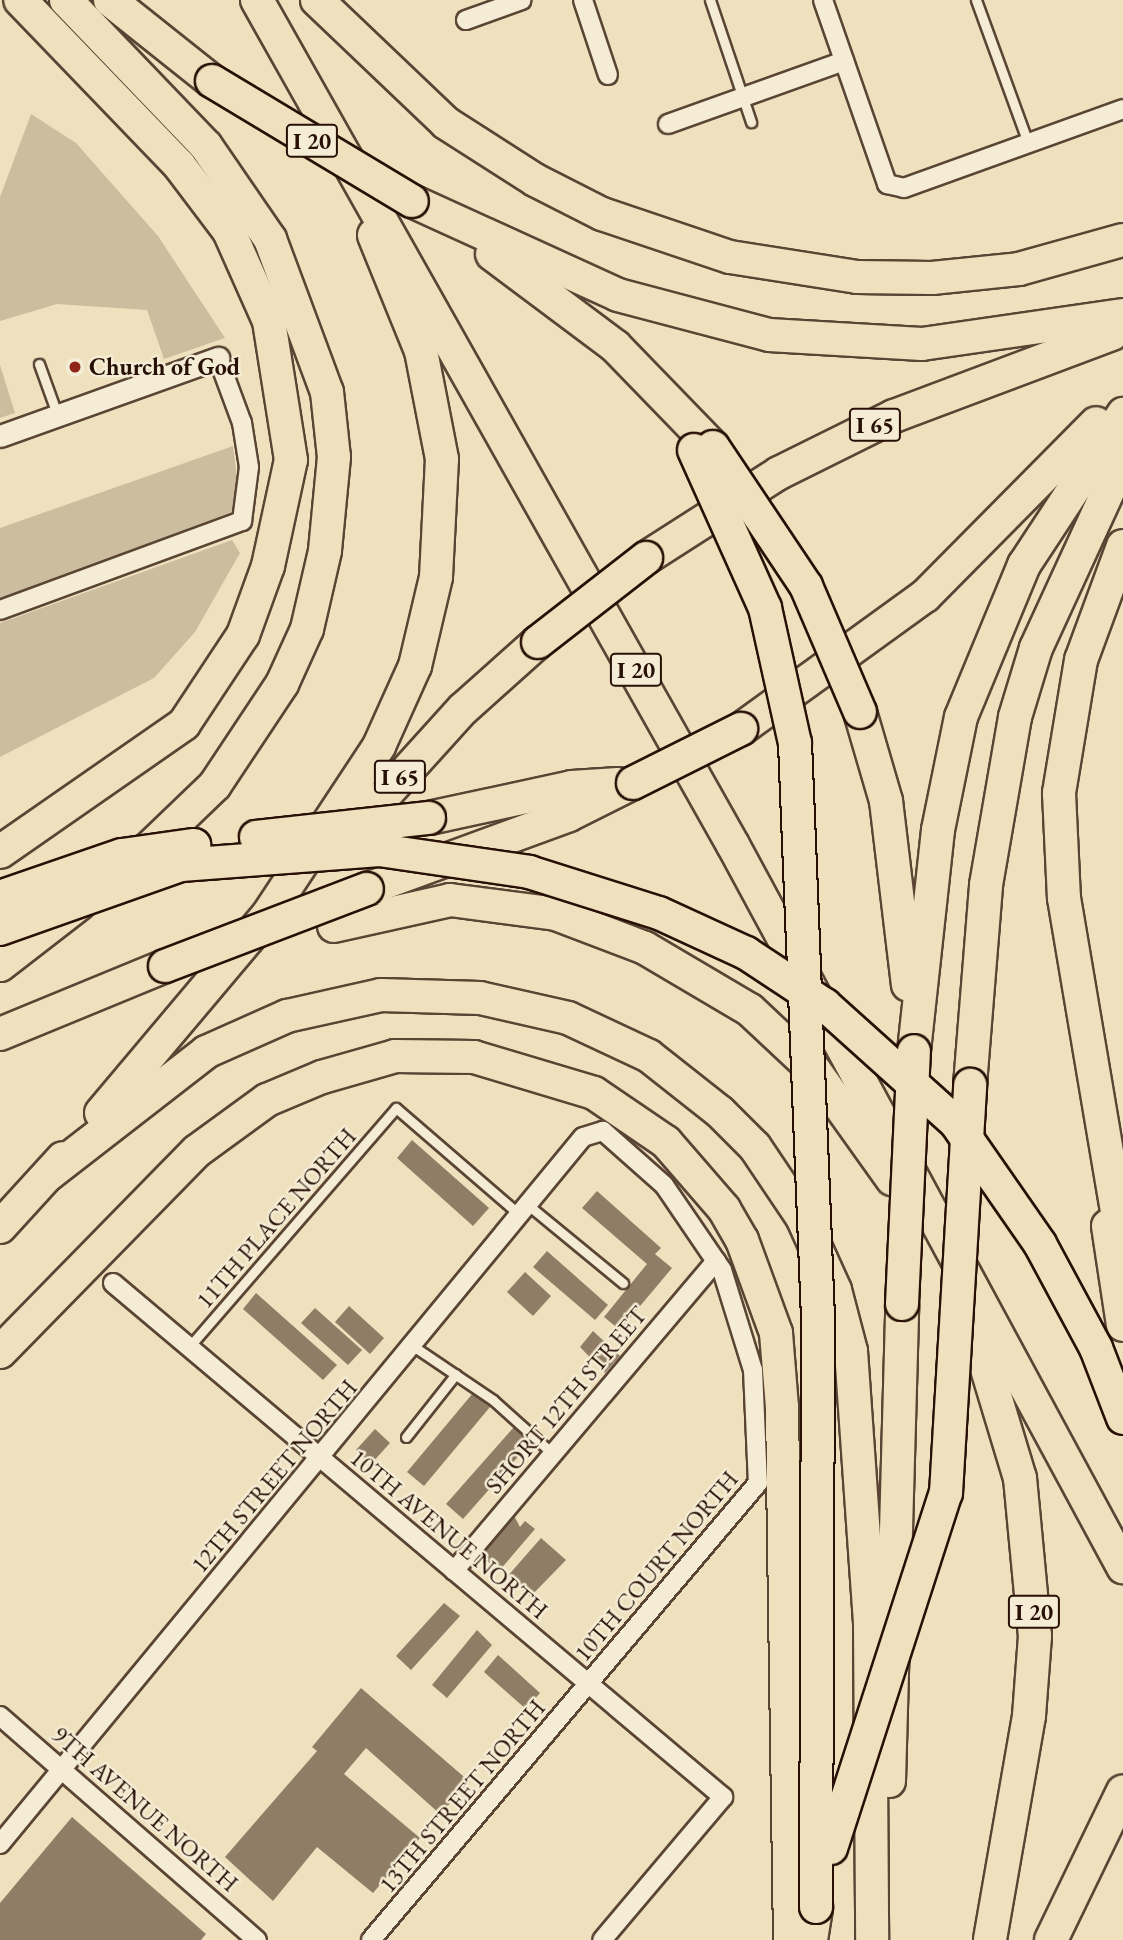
<!DOCTYPE html>
<style>
body{margin:0}
#map{position:relative;width:1123px;height:1940px;overflow:hidden;background:#efe1be;font-family:"EB Garamond",serif}
div>[style]{position:absolute}
[style*='--x']{left:calc(var(--x)*1px);top:calc(var(--y)*1px);width:calc(var(--w)*1px);rotate:calc(var(--a)*1deg)}
.green>*{inset:0;background:#cdbd9f}
.building>*{inset:0;background:#8f7d66}
.roads{filter:drop-shadow(2px 0 #5a4434) drop-shadow(-2px 0 #5a4434) drop-shadow(0 2px #5a4434) drop-shadow(0 -2px #5a4434)}
.service>*{height:9px;margin:-4.5px;padding:0 4.5px;transform-origin:4.5px;border-radius:4.5px;background:#f5ecd5}
.minor>*{height:18px;margin:-9px;padding:0 9px;transform-origin:9px;border-radius:9px;background:#f5ecd5}
.tertiary>*{height:21px;margin:-10.5px;padding:0 10.5px;transform-origin:10.5px;border-radius:10.5px;background:#f5ecd5}
.motorway>*{height:32px;margin:-16px;padding:0 16px;transform-origin:16px;border-radius:16px;background:#efe1be}
.bridges{filter:drop-shadow(2px 0 #281006) drop-shadow(-2px 0 #281006) drop-shadow(0 2px #281006) drop-shadow(0 -2px #281006)}
.motorway-bridge>*{height:32px;margin:-16px;padding:0 16px;transform-origin:16px;border-radius:16px;background:#efe1be}
.dots>*{width:19px;height:19px;translate:-50% -50%;box-sizing:border-box;border:4px solid #f5ecd5;border-radius:50%}
span{translate:-50% -50%;white-space:nowrap;text-align:center;line-height:1.15;-webkit-text-stroke:5px #f5ecd5;paint-order:stroke}
.shield-label span{padding:2px 5px;background:#f5ecd5;border:2px solid;border-radius:5px;-webkit-text-stroke-width:0}
.shield-label{font-size:23px;color:#281006;font-weight:700}
.poi-label{font-size:24px;color:#281006;font-weight:700}
.left{translate:0 -50%;text-align:left}
.street-label{font-size:24px;color:#281006}
</style>
<div id="map">
<div class="green">
<i style="clip-path:polygon(31px 114px,76px 143px,158px 236px,225px 338px,164px 359px,147px 310px,57px 304px,0 321px,0 197px)"></i>
<i style="clip-path:polygon(0 365px,15px 413px,0 418px)"></i>
<i style="clip-path:polygon(233px 446px,240px 502px,234px 511px,0 601px,0 528px)"></i>
<i style="clip-path:polygon(232px 540px,240px 553px,195px 632px,154px 678px,0 757px,0 623px)"></i>
</div>
<div class="building">
<i style="clip-path:polygon(412px 1140px,489px 1208px,473px 1226px,397px 1158px)"></i>
<i style="clip-path:polygon(597px 1191px,661px 1248px,655px 1254px,672px 1268px,620px 1330px,604px 1317px,647px 1264px,582px 1208px)"></i>
<i style="clip-path:polygon(547px 1251px,608px 1305px,595px 1320px,533px 1267px)"></i>
<i style="clip-path:polygon(525px 1272px,551px 1296px,533px 1316px,507px 1292px)"></i>
<i style="clip-path:polygon(256px 1293px,337px 1365px,323px 1380px,243px 1309px)"></i>
<i style="clip-path:polygon(349px 1306px,384px 1338px,370px 1354px,335px 1322px)"></i>
<i style="clip-path:polygon(315px 1308px,362px 1350px,348px 1365px,301px 1323px)"></i>
<i style="clip-path:polygon(593px 1331px,620px 1356px,605px 1373px,580px 1347px)"></i>
<i style="clip-path:polygon(473px 1393px,490px 1407px,424px 1486px,407px 1472px)"></i>
<i style="clip-path:polygon(514px 1427px,531px 1442px,463px 1519px,446px 1504px)"></i>
<i style="clip-path:polygon(375px 1429px,390px 1443px,371px 1464px,356px 1450px)"></i>
<i style="clip-path:polygon(512px 1512px,520px 1527px,525px 1521px,535px 1529px,499px 1571px,478px 1553px)"></i>
<i style="clip-path:polygon(541px 1538px,566px 1560px,530px 1597px,507px 1577px)"></i>
<i style="clip-path:polygon(444px 1603px,460px 1616px,411px 1670px,396px 1656px)"></i>
<i style="clip-path:polygon(477px 1630px,492px 1645px,447px 1698px,432px 1685px)"></i>
<i style="clip-path:polygon(498px 1655px,540px 1693px,526px 1709px,484px 1672px)"></i>
<i style="clip-path:polygon(361px 1688px,470px 1782px,440px 1814px,366px 1748px,344px 1774px,420px 1838px,373px 1893px,317px 1847px,273px 1901px,225px 1857px,317px 1751px,312px 1747px)"></i>
<i style="clip-path:polygon(72px 1817px,206px 1934px,201px 1940px,0 1940px,0 1903px)"></i>
</div>
<div class="roads">
<div class="service">
<i style="--x:710;--y:0;--w:129;--a:71.4"></i>
<i style="--x:976;--y:0;--w:152;--a:70"></i>
<i style="--x:39;--y:364;--w:53;--a:70.2"></i>
<i style="--x:528;--y:1205;--w:123;--a:39.4"></i>
<i style="--x:413;--y:1346;--w:97;--a:34"></i>
<i style="--x:493;--y:1400;--w:81;--a:42"></i>
<i style="--x:189;--y:1347;--w:316;--a:-49.1"></i>
<i style="--x:396;--y:1108;--w:164;--a:40.8"></i>
<i style="--x:406;--y:1437;--w:80;--a:-51.6"></i>
</div>
<div class="minor">
<i style="--x:583;--y:0;--w:79;--a:71.6"></i>
<i style="--x:823;--y:0;--w:195;--a:70.8"></i>
<i style="--x:887;--y:184;--w:17;--a:13"></i>
<i style="--x:904;--y:188;--w:233;--a:-19.8"></i>
<i style="--x:466;--y:20;--w:59;--a:-19.7"></i>
<i style="--x:668;--y:124;--w:187;--a:-19.7"></i>
<i style="--x:0;--y:610;--w:258;--a:-20.2"></i>
<i style="--x:242;--y:521;--w:54;--a:-82.6"></i>
<i style="--x:249;--y:467;--w:45;--a:-99"></i>
<i style="--x:242;--y:423;--w:69;--a:-110.3"></i>
<i style="--x:113;--y:1283;--w:798;--a:40.12"></i>
<i style="--x:723;--y:1797;--w:187;--a:130.2"></i>
<i style="--x:454;--y:1571;--w:406;--a:-49.8"></i>
<i style="--x:0;--y:1716;--w:341;--a:41.1"></i>
<i style="--x:0;--y:1844;--w:916;--a:-50.49"></i>
<i style="--x:583;--y:1137;--w:21;--a:-17"></i>
<i style="--x:603;--y:1131;--w:81;--a:41.5"></i>
<i style="--x:664;--y:1185;--w:103;--a:55.7"></i>
<i style="--x:722;--y:1270;--w:105;--a:72.8"></i>
<i style="--x:753;--y:1370;--w:113;--a:87.5"></i>
<i style="--x:758;--y:1483;--w:599;--a:130.26"></i>
</div>
<div class="tertiary">
<i style="--x:0;--y:436;--w:232;--a:-19.7"></i>
</div>
<div class="motorway">
<i style="--x:66;--y:0;--w:202;--a:46.2"></i>
<i style="--x:206;--y:146;--w:113;--a:55.5"></i>
<i style="--x:270;--y:239;--w:163;--a:69.6"></i>
<i style="--x:327;--y:392;--w:65;--a:83.9"></i>
<i style="--x:334;--y:457;--w:94;--a:95.5"></i>
<i style="--x:325;--y:551;--w:80;--a:103"></i>
<i style="--x:307;--y:629;--w:60;--a:114.4"></i>
<i style="--x:282;--y:684;--w:121;--a:123.6"></i>
<i style="--x:215;--y:785;--w:108;--a:136.1"></i>
<i style="--x:110;--y:0;--w:130;--a:38.5"></i>
<i style="--x:257;--y:0;--w:970;--a:60.61"></i>
<i style="--x:733;--y:845;--w:821;--a:61.62"></i>
<i style="--x:317;--y:0;--w:178;--a:43.6"></i>
<i style="--x:446;--y:123;--w:106;--a:32.6"></i>
<i style="--x:535;--y:180;--w:75;--a:26.9"></i>
<i style="--x:602;--y:214;--w:135;--a:18.6"></i>
<i style="--x:730;--y:257;--w:129;--a:8.9"></i>
<i style="--x:857;--y:277;--w:75;--a:0.8"></i>
<i style="--x:932;--y:278;--w:87;--a:-5.9"></i>
<i style="--x:1019;--y:269;--w:108;--a:-15.6"></i>
<i style="--x:412;--y:201;--w:226;--a:24.5"></i>
<i style="--x:618;--y:295;--w:156;--a:14.8"></i>
<i style="--x:769;--y:335;--w:153;--a:3.4"></i>
<i style="--x:922;--y:344;--w:203;--a:-8.2"></i>
<i style="--x:492;--y:254;--w:154;--a:36.8"></i>
<i style="--x:615;--y:346;--w:141;--a:45.9"></i>
<i style="--x:1123;--y:546;--w:121;--a:110.2"></i>
<i style="--x:1081;--y:660;--w:135;--a:99.4"></i>
<i style="--x:1059;--y:793;--w:105;--a:87.3"></i>
<i style="--x:1064;--y:898;--w:355;--a:80.4"></i>
<i style="--x:646;--y:558;--w:158;--a:-32.6"></i>
<i style="--x:779;--y:473;--w:128;--a:-26.4"></i>
<i style="--x:894;--y:416;--w:233;--a:-20.6"></i>
<i style="--x:860;--y:712;--w:93;--a:73.7"></i>
<i style="--x:886;--y:801;--w:185;--a:83.2"></i>
<i style="--x:741;--y:729;--w:227;--a:-35.9"></i>
<i style="--x:925;--y:596;--w:243;--a:-45.3"></i>
<i style="--x:429;--y:818;--w:146;--a:-12.2"></i>
<i style="--x:572;--y:787;--w:46;--a:-3.7"></i>
<i style="--x:345;--y:839;--w:176;--a:-47.8"></i>
<i style="--x:463;--y:709;--w:101;--a:-41.8"></i>
<i style="--x:0;--y:852;--w:224;--a:-34.8"></i>
<i style="--x:184;--y:724;--w:107;--a:-56.5"></i>
<i style="--x:243;--y:635;--w:73;--a:-70.1"></i>
<i style="--x:268;--y:566;--w:108;--a:-77.8"></i>
<i style="--x:291;--y:460;--w:141;--a:-99"></i>
<i style="--x:269;--y:321;--w:98;--a:-114"></i>
<i style="--x:229;--y:231;--w:83;--a:-127.1"></i>
<i style="--x:179;--y:165;--w:229;--a:-133.9"></i>
<i style="--x:367;--y:889;--w:215;--a:-20.1"></i>
<i style="--x:569;--y:815;--w:72;--a:-26.6"></i>
<i style="--x:334;--y:926;--w:119;--a:-12.6"></i>
<i style="--x:450;--y:900;--w:107;--a:7.5"></i>
<i style="--x:556;--y:914;--w:95;--a:20.9"></i>
<i style="--x:645;--y:948;--w:122;--a:30.6"></i>
<i style="--x:750;--y:1010;--w:89;--a:43.2"></i>
<i style="--x:815;--y:1071;--w:133;--a:54.5"></i>
<i style="--x:0;--y:965;--w:100;--a:-37.7"></i>
<i style="--x:0;--y:1034;--w:178;--a:-22.4"></i>
<i style="--x:914;--y:1051;--w:222;--a:-83.8"></i>
<i style="--x:938;--y:830;--w:115;--a:-78.5"></i>
<i style="--x:961;--y:717;--w:165;--a:-67.5"></i>
<i style="--x:1024;--y:565;--w:181;--a:-56.7"></i>
<i style="--x:970;--y:1085;--w:201;--a:-85.4"></i>
<i style="--x:986;--y:885;--w:170;--a:-80.2"></i>
<i style="--x:1015;--y:717;--w:72;--a:-73.1"></i>
<i style="--x:1036;--y:648;--w:208;--a:-65.3"></i>
<i style="--x:101;--y:1113;--w:258;--a:-49.9"></i>
<i style="--x:267;--y:916;--w:204;--a:-56.6"></i>
<i style="--x:379;--y:746;--w:88;--a:-65.8"></i>
<i style="--x:415;--y:666;--w:91;--a:-76.7"></i>
<i style="--x:436;--y:577;--w:118;--a:-87.1"></i>
<i style="--x:442;--y:459;--w:110;--a:-101"></i>
<i style="--x:421;--y:351;--w:125;--a:-112.1"></i>
<i style="--x:49;--y:1174;--w:199;--a:-37.8"></i>
<i style="--x:206;--y:1052;--w:89;--a:-24"></i>
<i style="--x:287;--y:1016;--w:96;--a:-12.6"></i>
<i style="--x:381;--y:995;--w:99;--a:1.7"></i>
<i style="--x:480;--y:998;--w:90;--a:12.8"></i>
<i style="--x:568;--y:1018;--w:89;--a:25.1"></i>
<i style="--x:649;--y:1056;--w:90;--a:38.3"></i>
<i style="--x:720;--y:1112;--w:49;--a:45"></i>
<i style="--x:755;--y:1147;--w:84;--a:56.1"></i>
<i style="--x:802;--y:1217;--w:80;--a:65.7"></i>
<i style="--x:835;--y:1290;--w:63;--a:75.3"></i>
<i style="--x:851;--y:1351;--w:276;--a:86"></i>
<i style="--x:870;--y:1626;--w:314;--a:89.6"></i>
<i style="--x:1108;--y:1226;--w:100;--a:81.4"></i>
<i style="--x:0;--y:1227;--w:93;--a:-47.6"></i>
<i style="--x:974;--y:1326;--w:159;--a:73.2"></i>
<i style="--x:1020;--y:1478;--w:159;--a:84.6"></i>
<i style="--x:1035;--y:1636;--w:80;--a:94.3"></i>
<i style="--x:1029;--y:1716;--w:227;--a:99.9"></i>
<i style="--x:0;--y:1352;--w:281;--a:-45.6"></i>
<i style="--x:197;--y:1151;--w:87;--a:-36.1"></i>
<i style="--x:267;--y:1100;--w:60;--a:-22.7"></i>
<i style="--x:322;--y:1077;--w:76;--a:-16"></i>
<i style="--x:395;--y:1056;--w:79;--a:0.7"></i>
<i style="--x:474;--y:1057;--w:125;--a:16.7"></i>
<i style="--x:594;--y:1093;--w:87;--a:34.2"></i>
<i style="--x:666;--y:1142;--w:89;--a:49.1"></i>
<i style="--x:724;--y:1209;--w:36;--a:60"></i>
<i style="--x:742;--y:1240;--w:99;--a:69.9"></i>
<i style="--x:776;--y:1333;--w:74;--a:85.4"></i>
<i style="--x:782;--y:1407;--w:533;--a:89.14"></i>
<i style="--x:889;--y:1781;--w:477;--a:-88.4"></i>
<i style="--x:811;--y:1940;--w:33;--a:-81"></i>
<i style="--x:1051;--y:1940;--w:165;--a:-64.2"></i>
</div>
</div>
<div class="bridges">
<div class="motorway-bridge">
<i style="--x:212;--y:81;--w:233;--a:31"></i>
<i style="--x:713;--y:447;--w:167;--a:56.2"></i>
<i style="--x:806;--y:586;--w:137;--a:66.8"></i>
<i style="--x:694;--y:450;--w:173;--a:65.8"></i>
<i style="--x:765;--y:608;--w:138;--a:77.5"></i>
<i style="--x:795;--y:743;--w:575;--a:87.71"></i>
<i style="--x:818;--y:1318;--w:589;--a:90.19"></i>
<i style="--x:538;--y:642;--w:137;--a:-37.9"></i>
<i style="--x:633;--y:783;--w:121;--a:-26.6"></i>
<i style="--x:256;--y:837;--w:174;--a:-6.3"></i>
<i style="--x:0;--y:897;--w:129;--a:-19"></i>
<i style="--x:122;--y:855;--w:73;--a:-7.9"></i>
<i style="--x:0;--y:929;--w:192;--a:-19.5"></i>
<i style="--x:181;--y:865;--w:199;--a:-4.3"></i>
<i style="--x:379;--y:850;--w:152;--a:8.3"></i>
<i style="--x:529;--y:872;--w:136;--a:17.5"></i>
<i style="--x:659;--y:913;--w:96;--a:24.7"></i>
<i style="--x:746;--y:953;--w:95;--a:33.4"></i>
<i style="--x:825;--y:1005;--w:176;--a:42"></i>
<i style="--x:956;--y:1123;--w:147;--a:55.2"></i>
<i style="--x:1040;--y:1244;--w:118;--a:61.7"></i>
<i style="--x:1096;--y:1348;--w:75;--a:68.9"></i>
<i style="--x:165;--y:966;--w:216;--a:-20.9"></i>
<i style="--x:902;--y:1304;--w:253;--a:-87.3"></i>
<i style="--x:831;--y:1848;--w:373;--a:-72.1"></i>
<i style="--x:946;--y:1493;--w:409;--a:-86.6"></i>
</div>
</div>
<div class="dots">
<i style="left:75px;top:367px;background:#8f2418"></i>
</div>
<div class="shield-label">
<span style="left:312px;top:141px">I 20</span>
<span style="left:875px;top:425px">I 65</span>
<span style="left:636px;top:670px">I 20</span>
<span style="left:400px;top:777px">I 65</span>
<span style="left:1034px;top:1612px">I 20</span>
</div>
<div class="poi-label">
<span class="left" style="left:89px;top:367px">Church of God</span>
</div>
<div class="street-label">
<span style="left:276px;top:1218px;rotate:-49deg">11TH PLACE NORTH</span>
<span style="left:566px;top:1400px;rotate:-50deg">SHORT 12TH STREET</span>
<span style="left:274px;top:1476px;rotate:-50deg">12TH STREET NORTH</span>
<span style="left:449px;top:1534px;rotate:40deg">10TH AVENUE NORTH</span>
<span style="left:656px;top:1566px;rotate:-50deg">10TH COURT NORTH</span>
<span style="left:462px;top:1796px;rotate:-50deg">13TH STREET NORTH</span>
<span style="left:145px;top:1809px;rotate:41deg">9TH AVENUE NORTH</span>
</div>
</div>
